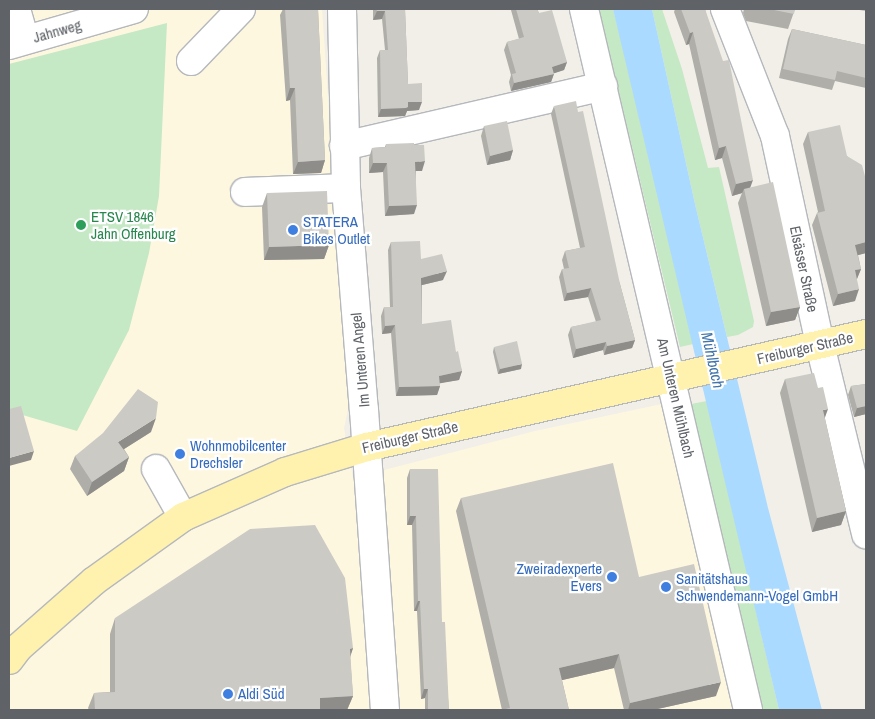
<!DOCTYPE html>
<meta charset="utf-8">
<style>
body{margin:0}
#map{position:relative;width:875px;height:719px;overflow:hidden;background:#f1efe8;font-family:"Archivo Narrow",sans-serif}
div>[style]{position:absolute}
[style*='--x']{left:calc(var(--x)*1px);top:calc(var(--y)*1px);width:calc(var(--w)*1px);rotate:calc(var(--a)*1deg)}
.commercial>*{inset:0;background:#fef7e0}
.green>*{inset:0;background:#c5e8c5}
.water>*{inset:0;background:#aadaff}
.roads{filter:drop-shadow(1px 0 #b5b8bc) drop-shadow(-1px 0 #b5b8bc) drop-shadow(0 1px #b5b8bc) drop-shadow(0 -1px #b5b8bc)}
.minor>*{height:28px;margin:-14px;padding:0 14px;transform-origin:14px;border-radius:14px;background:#fff}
.major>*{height:28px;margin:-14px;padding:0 14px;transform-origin:14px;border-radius:14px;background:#fff2af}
.wall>*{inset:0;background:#afaea9}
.shaded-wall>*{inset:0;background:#8f8d8a}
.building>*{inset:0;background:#cccac5}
.dots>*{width:14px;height:14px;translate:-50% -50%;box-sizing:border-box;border:2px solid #fff;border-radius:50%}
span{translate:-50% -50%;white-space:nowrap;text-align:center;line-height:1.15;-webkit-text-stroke:4.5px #fff;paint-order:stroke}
.street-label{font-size:15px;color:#5f6368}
.leisure-label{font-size:15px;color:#27864d}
.left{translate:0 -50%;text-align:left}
.shop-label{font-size:15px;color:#366cbe}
.right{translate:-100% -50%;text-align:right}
.water-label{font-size:16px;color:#4174aa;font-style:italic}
.frame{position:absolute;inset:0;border:10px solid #5f6368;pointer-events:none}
</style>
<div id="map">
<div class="commercial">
<i style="clip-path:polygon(9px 9px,322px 9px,349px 405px,344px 428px,353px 478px,535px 431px,662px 404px,734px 710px,9px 710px)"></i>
</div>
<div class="green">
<i style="clip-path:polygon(599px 9px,613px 9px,628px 64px,693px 344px,680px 347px)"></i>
<i style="clip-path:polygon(652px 9px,662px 9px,682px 69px,708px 168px,719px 167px,754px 321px,753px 327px,738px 335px,727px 337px,695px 204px)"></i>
<i style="clip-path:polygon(167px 23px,159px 196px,149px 253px,129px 330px,77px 431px,9px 411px,9px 64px)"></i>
<i style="clip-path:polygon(707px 401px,779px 710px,760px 710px,691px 404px)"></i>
</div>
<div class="water">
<i style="clip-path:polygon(613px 9px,652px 9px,695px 204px,768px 508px,822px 710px,779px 710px)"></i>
</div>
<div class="roads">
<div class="minor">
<i style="--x:16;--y:9;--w:32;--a:74"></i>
<i style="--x:342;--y:9;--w:179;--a:88.7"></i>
<i style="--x:346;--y:188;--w:223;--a:85.4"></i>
<i style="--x:364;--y:410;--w:301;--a:86"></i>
<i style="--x:584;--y:9;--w:720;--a:76.83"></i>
<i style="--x:725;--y:9;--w:136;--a:68.5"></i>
<i style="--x:775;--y:136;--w:214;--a:77.8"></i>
<i style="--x:820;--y:345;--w:195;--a:76.3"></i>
<i style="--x:9;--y:45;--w:130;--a:-16.1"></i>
<i style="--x:191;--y:61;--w:72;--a:-46.1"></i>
<i style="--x:344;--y:146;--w:266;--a:-13"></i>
<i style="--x:245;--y:192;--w:101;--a:-2.3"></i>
<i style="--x:156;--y:469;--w:55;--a:60.6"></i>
</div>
<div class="major">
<i style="--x:9;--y:660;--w:15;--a:-53"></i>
<i style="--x:18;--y:648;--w:101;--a:-41.4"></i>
<i style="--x:94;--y:581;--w:110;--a:-35.7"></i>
<i style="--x:183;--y:517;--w:111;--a:-23.8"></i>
<i style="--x:285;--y:472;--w:86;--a:-17"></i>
<i style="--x:367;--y:447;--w:512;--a:-12.76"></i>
</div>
</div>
<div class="wall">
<i style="clip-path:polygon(283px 9px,318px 9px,325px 160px,321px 173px,293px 174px,290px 100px,286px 101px,280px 15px)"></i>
<i style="clip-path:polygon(373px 9px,405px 9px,408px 84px,419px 110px,407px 111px,405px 116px,378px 117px,377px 58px,380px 50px,385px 50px,382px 19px,373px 20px)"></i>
<i style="clip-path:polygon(511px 9px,537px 9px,539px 13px,567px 62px,564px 70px,554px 73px,551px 82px,511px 91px,509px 82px,511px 75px,504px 50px,507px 42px,519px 39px,511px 10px)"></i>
<i style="clip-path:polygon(675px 9px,705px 9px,750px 188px,800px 307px,795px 320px,766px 326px,738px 203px,742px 193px,732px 196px,722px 158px,715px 160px,689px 44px,686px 45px,674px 12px)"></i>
<i style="clip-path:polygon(744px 9px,795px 9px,788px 29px,746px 21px,743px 13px)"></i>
<i style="clip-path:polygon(853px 9px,866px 9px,866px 11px)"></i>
<i style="clip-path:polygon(792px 29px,866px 45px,866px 88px,835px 81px,832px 90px,779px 78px,788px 39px)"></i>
<i style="clip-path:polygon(554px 106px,620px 284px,635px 340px,632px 348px,604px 355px,603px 350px,573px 358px,568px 335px,571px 327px,596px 322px,588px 297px,564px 301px,559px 277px,562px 269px,564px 269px,562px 260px,565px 251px,580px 248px,551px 114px)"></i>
<i style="clip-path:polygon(484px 126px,513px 150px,510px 160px,487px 165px,481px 136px)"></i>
<i style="clip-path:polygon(808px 132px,847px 156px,866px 180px,866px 253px,858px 255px,861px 269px,857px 279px,855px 301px,833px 306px,812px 225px,817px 213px,818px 212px,803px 144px)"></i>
<i style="clip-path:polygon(386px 144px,414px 145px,422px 171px,416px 171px,414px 214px,385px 216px,383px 172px,369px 173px,369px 158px,372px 148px,385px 147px)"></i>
<i style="clip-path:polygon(267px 193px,329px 245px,324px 259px,264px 260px,262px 207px)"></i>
<i style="clip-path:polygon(391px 242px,421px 259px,443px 280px,422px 285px,422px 324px,456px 352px,462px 371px,459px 380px,439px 383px,440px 386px,437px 395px,396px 396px,391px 333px,382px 334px,381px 316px,384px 307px,390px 307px,388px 250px)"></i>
<i style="clip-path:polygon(494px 347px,521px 369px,498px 374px,493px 352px)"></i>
<i style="clip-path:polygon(785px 379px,818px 388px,846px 511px,841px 525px,812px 532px,780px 393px)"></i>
<i style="clip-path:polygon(866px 384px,866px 414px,854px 417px,848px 395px,851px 386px)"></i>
<i style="clip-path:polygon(151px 432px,124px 449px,129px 457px,124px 471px,87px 496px,70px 469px,75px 456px)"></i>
<i style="clip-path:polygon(410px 469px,442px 622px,449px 710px,425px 710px,425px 698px,421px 699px,417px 611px,414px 611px,412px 525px,407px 525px,407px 478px)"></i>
<i style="clip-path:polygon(461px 498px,639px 577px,716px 696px,653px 710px,624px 710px,614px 668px,562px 680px,569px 710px,502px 710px,456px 511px)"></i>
<i style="clip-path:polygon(115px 618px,353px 648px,350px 656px,353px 696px,347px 710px,89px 710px,88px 708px,94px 693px,110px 692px,110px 634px)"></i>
</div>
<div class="shaded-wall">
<i style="clip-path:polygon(377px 11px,385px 11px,382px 19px,373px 20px)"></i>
<i style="clip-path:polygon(693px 32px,689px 44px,686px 45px,690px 33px)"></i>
<i style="clip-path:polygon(567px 62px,564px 70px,549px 75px,552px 67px)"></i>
<i style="clip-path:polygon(554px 74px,551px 82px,511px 91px,514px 83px)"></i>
<i style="clip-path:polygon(290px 88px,295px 88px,290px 100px,286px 101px)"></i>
<i style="clip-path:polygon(408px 102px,422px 102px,419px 110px,407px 111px,405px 116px,378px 117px,381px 109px)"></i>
<i style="clip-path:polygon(726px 146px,722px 158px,715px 160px,719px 148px)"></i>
<i style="clip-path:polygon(513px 150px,510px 160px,487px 165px,490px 156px)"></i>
<i style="clip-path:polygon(325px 160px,321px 173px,293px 174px,298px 162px)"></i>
<i style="clip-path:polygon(425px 161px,422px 171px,412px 171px,415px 162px)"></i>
<i style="clip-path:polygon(373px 163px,387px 163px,383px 172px,369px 173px)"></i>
<i style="clip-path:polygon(753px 180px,749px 191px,744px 189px,742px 193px,732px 196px,736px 184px)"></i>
<i style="clip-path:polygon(417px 205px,414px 214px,385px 216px,389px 206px)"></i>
<i style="clip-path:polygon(866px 242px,866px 253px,851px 257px,855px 245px)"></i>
<i style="clip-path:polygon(329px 245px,324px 259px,264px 260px,269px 247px)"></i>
<i style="clip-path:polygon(861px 269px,856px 281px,855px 270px)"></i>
<i style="clip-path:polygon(447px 271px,443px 280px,418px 286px,421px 278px)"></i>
<i style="clip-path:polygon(591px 288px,588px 297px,564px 301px,567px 293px)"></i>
<i style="clip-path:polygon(859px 289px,855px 301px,833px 306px,838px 294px)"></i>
<i style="clip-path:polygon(800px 307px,795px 320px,766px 326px,771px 312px)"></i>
<i style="clip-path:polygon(395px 325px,391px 333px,382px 334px,385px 326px)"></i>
<i style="clip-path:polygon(635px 340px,632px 348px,604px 355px,607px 346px)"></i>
<i style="clip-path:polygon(606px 342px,603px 350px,573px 358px,576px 349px)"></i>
<i style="clip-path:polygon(522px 364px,521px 369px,498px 374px,500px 369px)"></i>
<i style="clip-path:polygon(462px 371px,459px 380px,436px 384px,439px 376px)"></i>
<i style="clip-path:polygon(440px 386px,437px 395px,396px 396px,399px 387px)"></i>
<i style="clip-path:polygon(866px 406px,866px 414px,854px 417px,857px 408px)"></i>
<i style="clip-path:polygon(828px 409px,823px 423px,823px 410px)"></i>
<i style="clip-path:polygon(156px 418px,151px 432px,113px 456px,118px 442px)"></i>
<i style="clip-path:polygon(34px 451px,31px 460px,9px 466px,9px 458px)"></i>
<i style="clip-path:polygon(129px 457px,124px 471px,87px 496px,92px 482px)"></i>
<i style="clip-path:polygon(846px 511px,841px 525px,812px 532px,817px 518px)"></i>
<i style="clip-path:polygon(410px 516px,416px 516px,412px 525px,407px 525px)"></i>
<i style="clip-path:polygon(418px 601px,420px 601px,417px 611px,414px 611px)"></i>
<i style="clip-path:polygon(353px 648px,348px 664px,350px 649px)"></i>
<i style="clip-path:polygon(619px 654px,614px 668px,554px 682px,559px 668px)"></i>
<i style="clip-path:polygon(721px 682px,716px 696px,653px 710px,628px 710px,630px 703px)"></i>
<i style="clip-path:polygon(424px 689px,428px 689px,425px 698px,421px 699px)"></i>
<i style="clip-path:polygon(353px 696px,347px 710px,315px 710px,320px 698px)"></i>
</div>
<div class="building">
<i style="clip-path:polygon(285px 9px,318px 9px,325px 160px,298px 162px,295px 88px,290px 88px)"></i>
<i style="clip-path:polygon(376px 9px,405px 9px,408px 84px,422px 83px,422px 102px,408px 102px,408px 107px,406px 108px,381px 109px,380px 50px,388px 50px,385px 11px,377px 11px)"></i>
<i style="clip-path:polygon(516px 9px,537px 9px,539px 13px,552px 10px,567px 62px,552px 67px,554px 74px,514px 83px,512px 74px,516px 73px,507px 42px,524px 37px)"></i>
<i style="clip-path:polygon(681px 9px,705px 9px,723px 61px,729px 60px,753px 180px,736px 184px,726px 146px,719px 148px,693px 32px,690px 33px)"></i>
<i style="clip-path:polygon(769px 9px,795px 9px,794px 14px)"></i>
<i style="clip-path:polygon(792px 29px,866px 45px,866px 78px,837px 71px,835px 80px,783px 69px)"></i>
<i style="clip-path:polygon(576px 101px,578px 112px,583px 111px,620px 284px,635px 340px,607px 346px,606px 342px,576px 349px,571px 327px,601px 320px,591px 288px,567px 293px,562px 269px,569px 268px,565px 251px,585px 247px,554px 106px)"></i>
<i style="clip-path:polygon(507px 121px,513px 150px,490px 156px,484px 126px)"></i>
<i style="clip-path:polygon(840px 125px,847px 156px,862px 165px,866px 180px,866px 242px,855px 245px,861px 269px,855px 270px,859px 289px,838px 294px,817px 213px,825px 211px,808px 132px)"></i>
<i style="clip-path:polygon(414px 143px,414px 145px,424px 145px,425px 161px,415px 162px,417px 205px,389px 206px,387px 163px,373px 163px,372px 148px,386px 147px,386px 144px)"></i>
<i style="clip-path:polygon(773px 182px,800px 307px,771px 312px,744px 189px)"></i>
<i style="clip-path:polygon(327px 191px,329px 245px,269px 247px,267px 193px)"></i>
<i style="clip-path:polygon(420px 241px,421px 259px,442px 254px,447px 271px,421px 278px,422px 324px,451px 320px,456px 352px,458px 351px,462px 371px,439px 376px,440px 386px,399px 387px,395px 325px,385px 326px,384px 307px,393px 307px,391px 242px)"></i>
<i style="clip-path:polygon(517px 341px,522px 364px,500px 369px,494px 347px)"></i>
<i style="clip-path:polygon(814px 373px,818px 388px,823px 387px,828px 409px,823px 410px,846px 511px,817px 518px,785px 379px)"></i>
<i style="clip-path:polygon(866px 384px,866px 406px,857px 408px,851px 386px)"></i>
<i style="clip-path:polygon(138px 389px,158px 402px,156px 418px,118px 442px,129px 457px,92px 482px,75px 456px,103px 433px)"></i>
<i style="clip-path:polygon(21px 406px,34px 451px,9px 458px,9px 409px)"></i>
<i style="clip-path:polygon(613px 463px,639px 577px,694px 564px,721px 682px,630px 703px,619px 654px,559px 668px,569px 710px,505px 710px,505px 709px,510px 708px,461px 498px)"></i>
<i style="clip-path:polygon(410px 469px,438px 469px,442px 622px,445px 622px,449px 710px,428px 710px,428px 689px,424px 689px,420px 601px,418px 601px,416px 516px,410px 516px)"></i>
<i style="clip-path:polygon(315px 525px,345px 578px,353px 648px,350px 649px,353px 696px,320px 698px,320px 710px,95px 710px,94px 693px,115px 692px,115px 618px,250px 529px)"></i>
</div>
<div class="dots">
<i style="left:81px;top:225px;background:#2e9e5b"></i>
<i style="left:293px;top:230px;background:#3f7fe0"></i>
<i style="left:180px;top:454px;background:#3f7fe0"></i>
<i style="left:612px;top:577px;background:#3f7fe0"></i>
<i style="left:666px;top:587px;background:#3f7fe0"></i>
<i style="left:228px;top:694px;background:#3f7fe0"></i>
</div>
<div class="street-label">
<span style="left:57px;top:31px;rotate:-16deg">Jahnweg</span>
<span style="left:804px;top:269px;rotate:78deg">Elsässer Straße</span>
<span style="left:805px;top:348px;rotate:-13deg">Freiburger Straße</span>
<span style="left:360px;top:360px;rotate:-95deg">Im Unteren Angel</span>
<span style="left:676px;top:398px;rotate:77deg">Am Unteren Mühlbach</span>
<span style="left:410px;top:437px;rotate:-13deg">Freiburger Straße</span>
</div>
<div class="leisure-label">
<span class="left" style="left:91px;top:225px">ETSV 1846<br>Jahn Offenburg</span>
</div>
<div class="shop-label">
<span class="left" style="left:303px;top:230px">STATERA<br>Bikes Outlet</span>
<span class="left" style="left:190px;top:454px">Wohnmobilcenter<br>Drechsler</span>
<span class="right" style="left:602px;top:577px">Zweiradexperte<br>Evers</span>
<span class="left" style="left:676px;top:587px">Sanitätshaus<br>Schwendemann-Vogel GmbH</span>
<span class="left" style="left:238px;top:694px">Aldi Süd</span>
</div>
<div class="water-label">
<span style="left:713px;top:360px;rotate:77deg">Mühlbach</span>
</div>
<div class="frame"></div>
</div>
